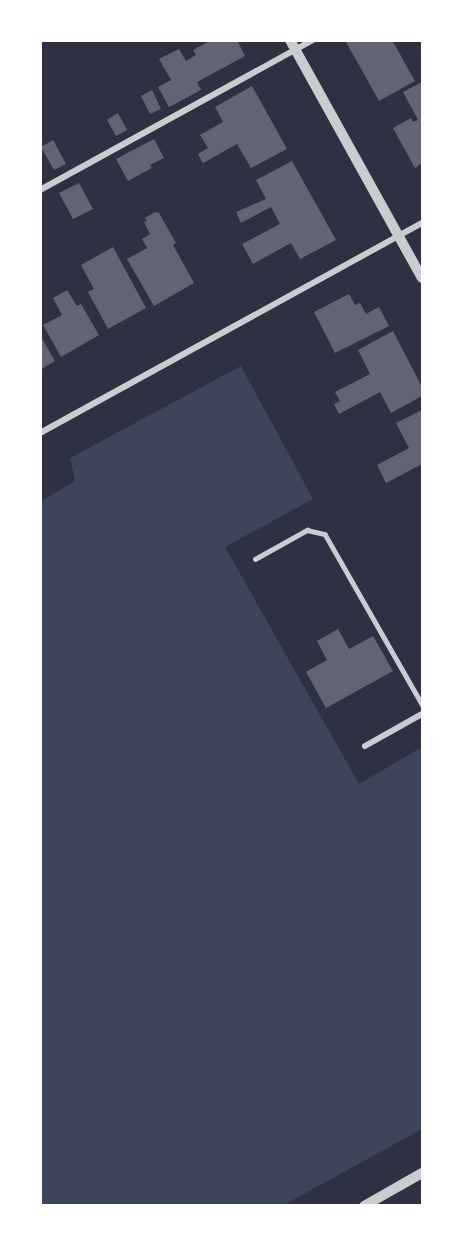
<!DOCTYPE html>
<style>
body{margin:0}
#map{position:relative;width:463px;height:1246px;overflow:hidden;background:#2d3142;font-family:Figtree,sans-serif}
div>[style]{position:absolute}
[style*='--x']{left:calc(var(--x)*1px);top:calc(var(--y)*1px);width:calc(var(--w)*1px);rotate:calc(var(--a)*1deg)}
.green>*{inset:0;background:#3c4559}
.building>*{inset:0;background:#626471}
.service>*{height:4.5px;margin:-2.25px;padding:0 2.25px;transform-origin:2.25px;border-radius:2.25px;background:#caccd0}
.minor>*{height:6px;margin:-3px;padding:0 3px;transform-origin:3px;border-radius:3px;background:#caccd0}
.tertiary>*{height:10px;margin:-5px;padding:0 5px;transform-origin:5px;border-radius:5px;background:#caccd0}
span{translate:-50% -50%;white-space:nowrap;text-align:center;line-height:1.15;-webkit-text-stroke:6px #fff;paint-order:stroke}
.frame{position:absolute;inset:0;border:42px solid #fff;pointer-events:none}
</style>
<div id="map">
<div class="green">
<i style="clip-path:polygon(241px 366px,313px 499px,225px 547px,359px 784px,422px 747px,422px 1129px,284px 1205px,41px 1205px,41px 501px,75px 481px,70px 458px)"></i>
</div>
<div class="building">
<i style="clip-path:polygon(212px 40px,237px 40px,245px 56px,197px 82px,201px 90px,169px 107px,158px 87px,171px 80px,159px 59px,179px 49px,186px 61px,196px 55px,193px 50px)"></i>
<i style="clip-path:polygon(345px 40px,392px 40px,415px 81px,379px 101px)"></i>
<i style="clip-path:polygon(422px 82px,422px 163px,415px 168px,393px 128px,411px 118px,413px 122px,418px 120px,403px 92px)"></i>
<i style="clip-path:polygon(252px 86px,287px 149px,251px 168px,237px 144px,203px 163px,198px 154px,208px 148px,200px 135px,223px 122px,215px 107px)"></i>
<i style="clip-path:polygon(152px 90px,161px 109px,150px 114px,141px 96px)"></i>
<i style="clip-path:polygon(118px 113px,127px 130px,116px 136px,107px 120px)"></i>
<i style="clip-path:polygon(154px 139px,164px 158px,150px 165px,152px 168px,128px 181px,116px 159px)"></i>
<i style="clip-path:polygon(53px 140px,66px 164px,54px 170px,41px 147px)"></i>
<i style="clip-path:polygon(292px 161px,336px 240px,300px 259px,291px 243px,253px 264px,242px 244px,280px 224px,271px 207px,241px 223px,236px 212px,266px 199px,256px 180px)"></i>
<i style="clip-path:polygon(79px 183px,93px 209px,73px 219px,59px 193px)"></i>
<i style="clip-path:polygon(155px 212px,159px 213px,176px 243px,173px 245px,194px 283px,154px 306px,127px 259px,147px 248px,142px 239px,150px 234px,144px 222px,147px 221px,145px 218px)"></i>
<i style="clip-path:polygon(113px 247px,146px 308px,108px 329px,88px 292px,94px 289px,81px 265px)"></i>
<i style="clip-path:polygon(67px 290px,77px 306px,81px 304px,99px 335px,61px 357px,43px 325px,62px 315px,53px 298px)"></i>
<i style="clip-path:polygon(349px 294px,355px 305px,360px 303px,366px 314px,379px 307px,389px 326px,335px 353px,314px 312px)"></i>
<i style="clip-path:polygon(393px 331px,422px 387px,422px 396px,391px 413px,380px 392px,339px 414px,334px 404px,340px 401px,335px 392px,370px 374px,358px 350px)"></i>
<i style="clip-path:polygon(40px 335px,55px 361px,40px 370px)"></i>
<i style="clip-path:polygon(422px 410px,422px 469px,420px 465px,386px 483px,377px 465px,409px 448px,396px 423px)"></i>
<i style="clip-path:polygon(338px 629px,349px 649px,373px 636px,393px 671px,326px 708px,306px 672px,327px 660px,317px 641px)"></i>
</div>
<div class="service">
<i style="--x:255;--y:559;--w:60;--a:-29.1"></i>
<i style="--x:307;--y:530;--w:18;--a:13"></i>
<i style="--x:325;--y:534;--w:196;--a:60.3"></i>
</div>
<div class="minor">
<i style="--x:40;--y:190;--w:311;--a:-28.8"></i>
<i style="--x:40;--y:433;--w:436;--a:-28.8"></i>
<i style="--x:365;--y:746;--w:65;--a:-29.3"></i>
</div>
<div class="tertiary">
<i style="--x:290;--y:40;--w:272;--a:61"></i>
<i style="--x:364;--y:1206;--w:67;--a:-29.6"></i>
</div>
<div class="frame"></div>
</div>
